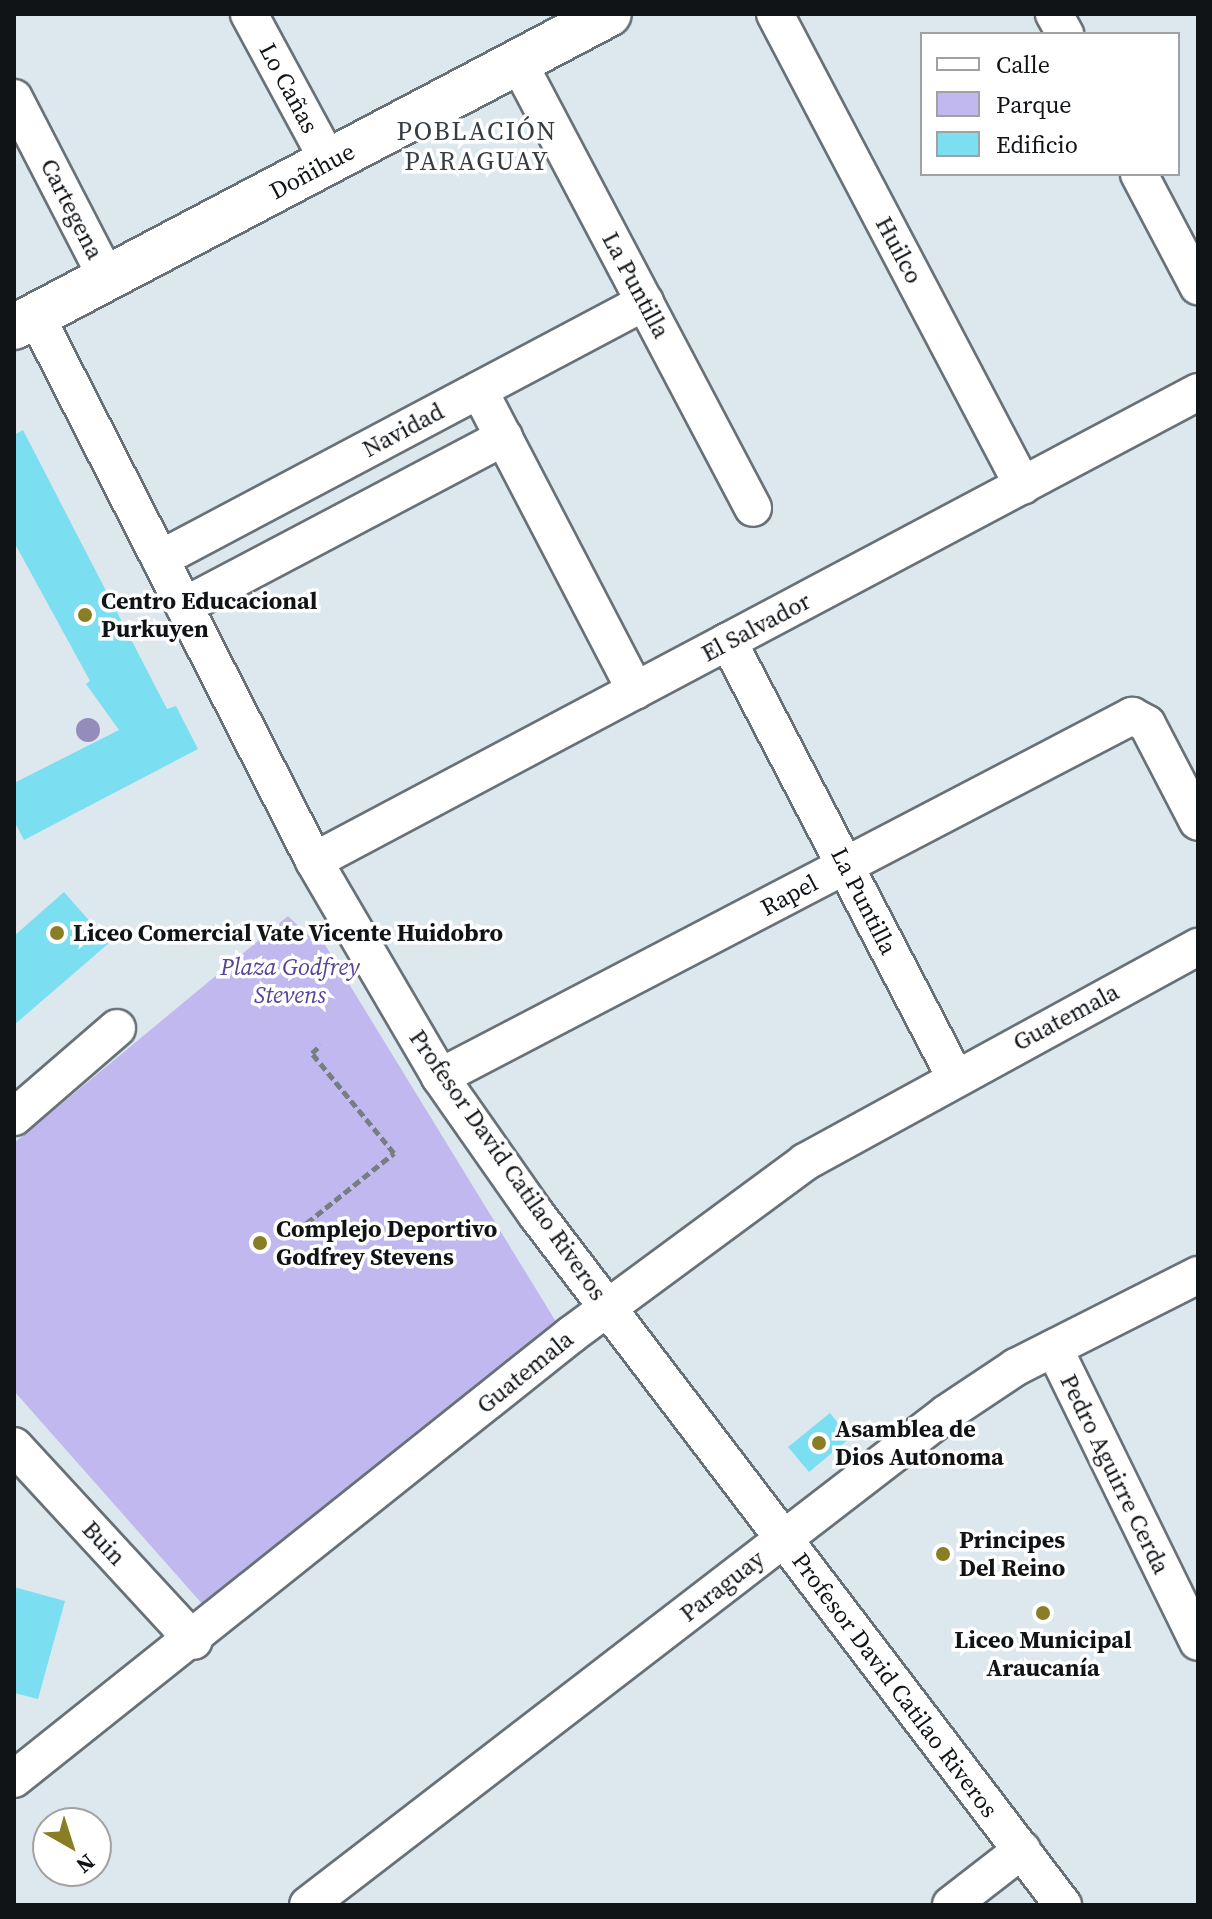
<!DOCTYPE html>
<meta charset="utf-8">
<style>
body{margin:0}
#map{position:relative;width:1212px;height:1919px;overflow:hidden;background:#dde7ee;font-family:"Source Serif 4",serif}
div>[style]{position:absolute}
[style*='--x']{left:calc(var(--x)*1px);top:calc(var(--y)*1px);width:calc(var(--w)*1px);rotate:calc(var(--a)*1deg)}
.green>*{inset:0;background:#c2b8f0}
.building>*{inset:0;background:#7cdff1}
.path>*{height:5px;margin-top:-2.5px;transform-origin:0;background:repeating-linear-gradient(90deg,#777e83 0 8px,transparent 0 12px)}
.roads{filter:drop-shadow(2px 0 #687177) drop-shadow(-2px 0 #687177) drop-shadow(0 2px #687177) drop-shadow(0 -2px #687177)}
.minor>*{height:36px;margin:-18px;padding:0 18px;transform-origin:18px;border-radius:18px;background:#fff}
.tertiary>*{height:44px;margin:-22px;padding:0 22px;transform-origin:22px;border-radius:22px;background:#fff}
.trees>*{width:24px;height:24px;margin:-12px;border-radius:50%;background:#948dbc}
.dots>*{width:22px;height:22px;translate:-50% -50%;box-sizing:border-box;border:4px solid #fff;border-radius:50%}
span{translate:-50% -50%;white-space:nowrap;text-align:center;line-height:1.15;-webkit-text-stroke:7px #fff;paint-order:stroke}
.street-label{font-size:24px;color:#111417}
.poi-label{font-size:24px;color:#111417;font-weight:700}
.left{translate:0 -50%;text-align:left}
.park-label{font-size:24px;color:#584494;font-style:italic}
.neighbourhood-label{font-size:26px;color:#353d43;letter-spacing:2px}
.frame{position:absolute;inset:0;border:16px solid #111417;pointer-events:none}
.legend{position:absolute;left:920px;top:32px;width:260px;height:144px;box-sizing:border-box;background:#fff;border:2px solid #a0a1a2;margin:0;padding:10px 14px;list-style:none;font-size:24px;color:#111417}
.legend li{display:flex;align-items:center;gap:16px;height:40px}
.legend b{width:40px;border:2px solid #a0a1a2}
.north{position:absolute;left:32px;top:1807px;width:80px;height:80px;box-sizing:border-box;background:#fff;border:2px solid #a0a1a2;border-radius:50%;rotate:141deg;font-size:22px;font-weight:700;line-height:32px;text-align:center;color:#111417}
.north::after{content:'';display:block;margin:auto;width:28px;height:36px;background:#8a7e25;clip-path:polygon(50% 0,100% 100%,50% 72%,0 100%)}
</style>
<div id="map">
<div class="green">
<i style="clip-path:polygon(288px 916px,310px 937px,319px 935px,558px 1325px,204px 1606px,14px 1391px,14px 1143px)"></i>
</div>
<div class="building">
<i style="clip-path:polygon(23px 430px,167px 709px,176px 706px,198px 749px,24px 840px,14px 821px,14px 783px,119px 730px,86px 684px,90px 681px,14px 542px,14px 435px)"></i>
<i style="clip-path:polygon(64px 892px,109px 943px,14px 1025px,14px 936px)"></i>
<i style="clip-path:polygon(830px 1413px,850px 1438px,809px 1472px,788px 1447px)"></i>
<i style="clip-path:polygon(14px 1587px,65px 1601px,38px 1699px,14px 1693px)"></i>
</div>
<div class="path">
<i style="--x:288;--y:1238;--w:136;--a:-38.7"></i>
<i style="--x:394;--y:1153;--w:129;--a:-129.4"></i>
<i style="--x:312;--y:1053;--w:12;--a:-42"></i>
</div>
<div class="roads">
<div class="minor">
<i style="--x:249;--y:14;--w:168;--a:61.6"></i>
<i style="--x:775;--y:14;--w:533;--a:62.28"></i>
<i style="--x:1054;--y:14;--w:23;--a:61"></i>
<i style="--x:518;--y:62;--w:504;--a:62.21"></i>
<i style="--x:14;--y:98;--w:203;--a:62.7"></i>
<i style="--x:1139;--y:174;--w:127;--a:62.2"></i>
<i style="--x:36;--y:316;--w:612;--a:62.97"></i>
<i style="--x:314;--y:861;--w:250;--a:59.7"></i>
<i style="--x:440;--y:1077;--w:167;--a:55"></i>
<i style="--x:536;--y:1214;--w:869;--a:52.67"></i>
<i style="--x:479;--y:390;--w:339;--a:62.5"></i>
<i style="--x:160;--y:559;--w:549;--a:-27.92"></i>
<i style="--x:184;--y:606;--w:362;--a:-27.8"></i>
<i style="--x:728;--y:641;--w:490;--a:62.5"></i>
<i style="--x:314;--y:861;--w:1001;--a:-27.95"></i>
<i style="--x:440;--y:1077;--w:781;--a:-27.55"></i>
<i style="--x:1132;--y:716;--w:17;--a:28"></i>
<i style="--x:1147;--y:724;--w:110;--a:62.5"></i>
<i style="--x:14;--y:1117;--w:136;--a:-40.8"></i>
<i style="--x:1054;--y:1348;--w:327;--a:63.9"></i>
<i style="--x:14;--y:1446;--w:265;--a:47.3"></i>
<i style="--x:14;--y:1779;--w:714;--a:-38.57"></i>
<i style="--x:572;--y:1334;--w:290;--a:-36.4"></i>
<i style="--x:805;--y:1162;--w:448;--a:-28.7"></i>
<i style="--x:308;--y:1905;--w:806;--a:-37.59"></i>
<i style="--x:947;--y:1413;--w:83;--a:-33.7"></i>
<i style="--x:1016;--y:1367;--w:204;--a:-26.8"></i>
<i style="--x:951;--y:1905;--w:90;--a:-37.8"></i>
</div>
<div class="tertiary">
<i style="--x:14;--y:327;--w:672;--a:-27.75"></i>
</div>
</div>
<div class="trees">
<i style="left:88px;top:730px"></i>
</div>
<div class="dots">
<i style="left:85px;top:615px;background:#8a7e25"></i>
<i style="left:57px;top:933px;background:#8a7e25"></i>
<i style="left:260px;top:1243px;background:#8a7e25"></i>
<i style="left:819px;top:1443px;background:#8a7e25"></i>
<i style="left:943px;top:1554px;background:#8a7e25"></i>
<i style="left:1043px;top:1613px;background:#8a7e25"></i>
</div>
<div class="street-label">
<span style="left:289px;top:88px;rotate:62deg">Lo Cañas</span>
<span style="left:312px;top:171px;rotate:-28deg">Doñihue</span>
<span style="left:72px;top:209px;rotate:63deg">Cartegena</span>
<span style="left:899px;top:250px;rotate:62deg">Huilco</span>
<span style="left:636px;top:285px;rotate:62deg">La Puntilla</span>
<span style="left:403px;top:430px;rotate:-28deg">Navidad</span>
<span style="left:756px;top:627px;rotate:-28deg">El Salvador</span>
<span style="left:789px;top:895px;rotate:-28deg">Rapel</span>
<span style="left:864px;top:901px;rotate:63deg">La Puntilla</span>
<span style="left:1066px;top:1017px;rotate:-28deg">Guatemala</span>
<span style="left:508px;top:1165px;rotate:55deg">Profesor David Catilao Riveros</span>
<span style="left:525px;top:1372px;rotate:-39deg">Guatemala</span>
<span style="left:1115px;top:1474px;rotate:64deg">Pedro Aguirre Cerda</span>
<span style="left:104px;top:1543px;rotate:47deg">Buin</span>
<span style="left:722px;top:1586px;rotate:-38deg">Paraguay</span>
<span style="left:895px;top:1685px;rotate:53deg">Profesor David Catilao Riveros</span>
</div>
<div class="poi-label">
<span class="left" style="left:101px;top:615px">Centro Educacional<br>Purkuyen</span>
<span class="left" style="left:73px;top:933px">Liceo Comercial Vate Vicente Huidobro</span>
<span class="left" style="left:276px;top:1243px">Complejo Deportivo<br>Godfrey Stevens</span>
<span class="left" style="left:835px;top:1443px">Asamblea de<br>Dios Autonoma</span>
<span class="left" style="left:959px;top:1554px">Principes<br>Del Reino</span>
<span style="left:1043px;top:1654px">Liceo Municipal<br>Araucanía</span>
</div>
<div class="park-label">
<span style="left:290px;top:981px">Plaza Godfrey<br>Stevens</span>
</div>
<div class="neighbourhood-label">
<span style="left:477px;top:147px">POBLACIÓN<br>PARAGUAY</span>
</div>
<div class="frame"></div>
<ul class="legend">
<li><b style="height:10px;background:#fff"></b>Calle</li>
<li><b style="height:22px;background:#c2b8f0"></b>Parque</li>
<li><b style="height:22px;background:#7cdff1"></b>Edificio</li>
</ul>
<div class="north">N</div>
</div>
